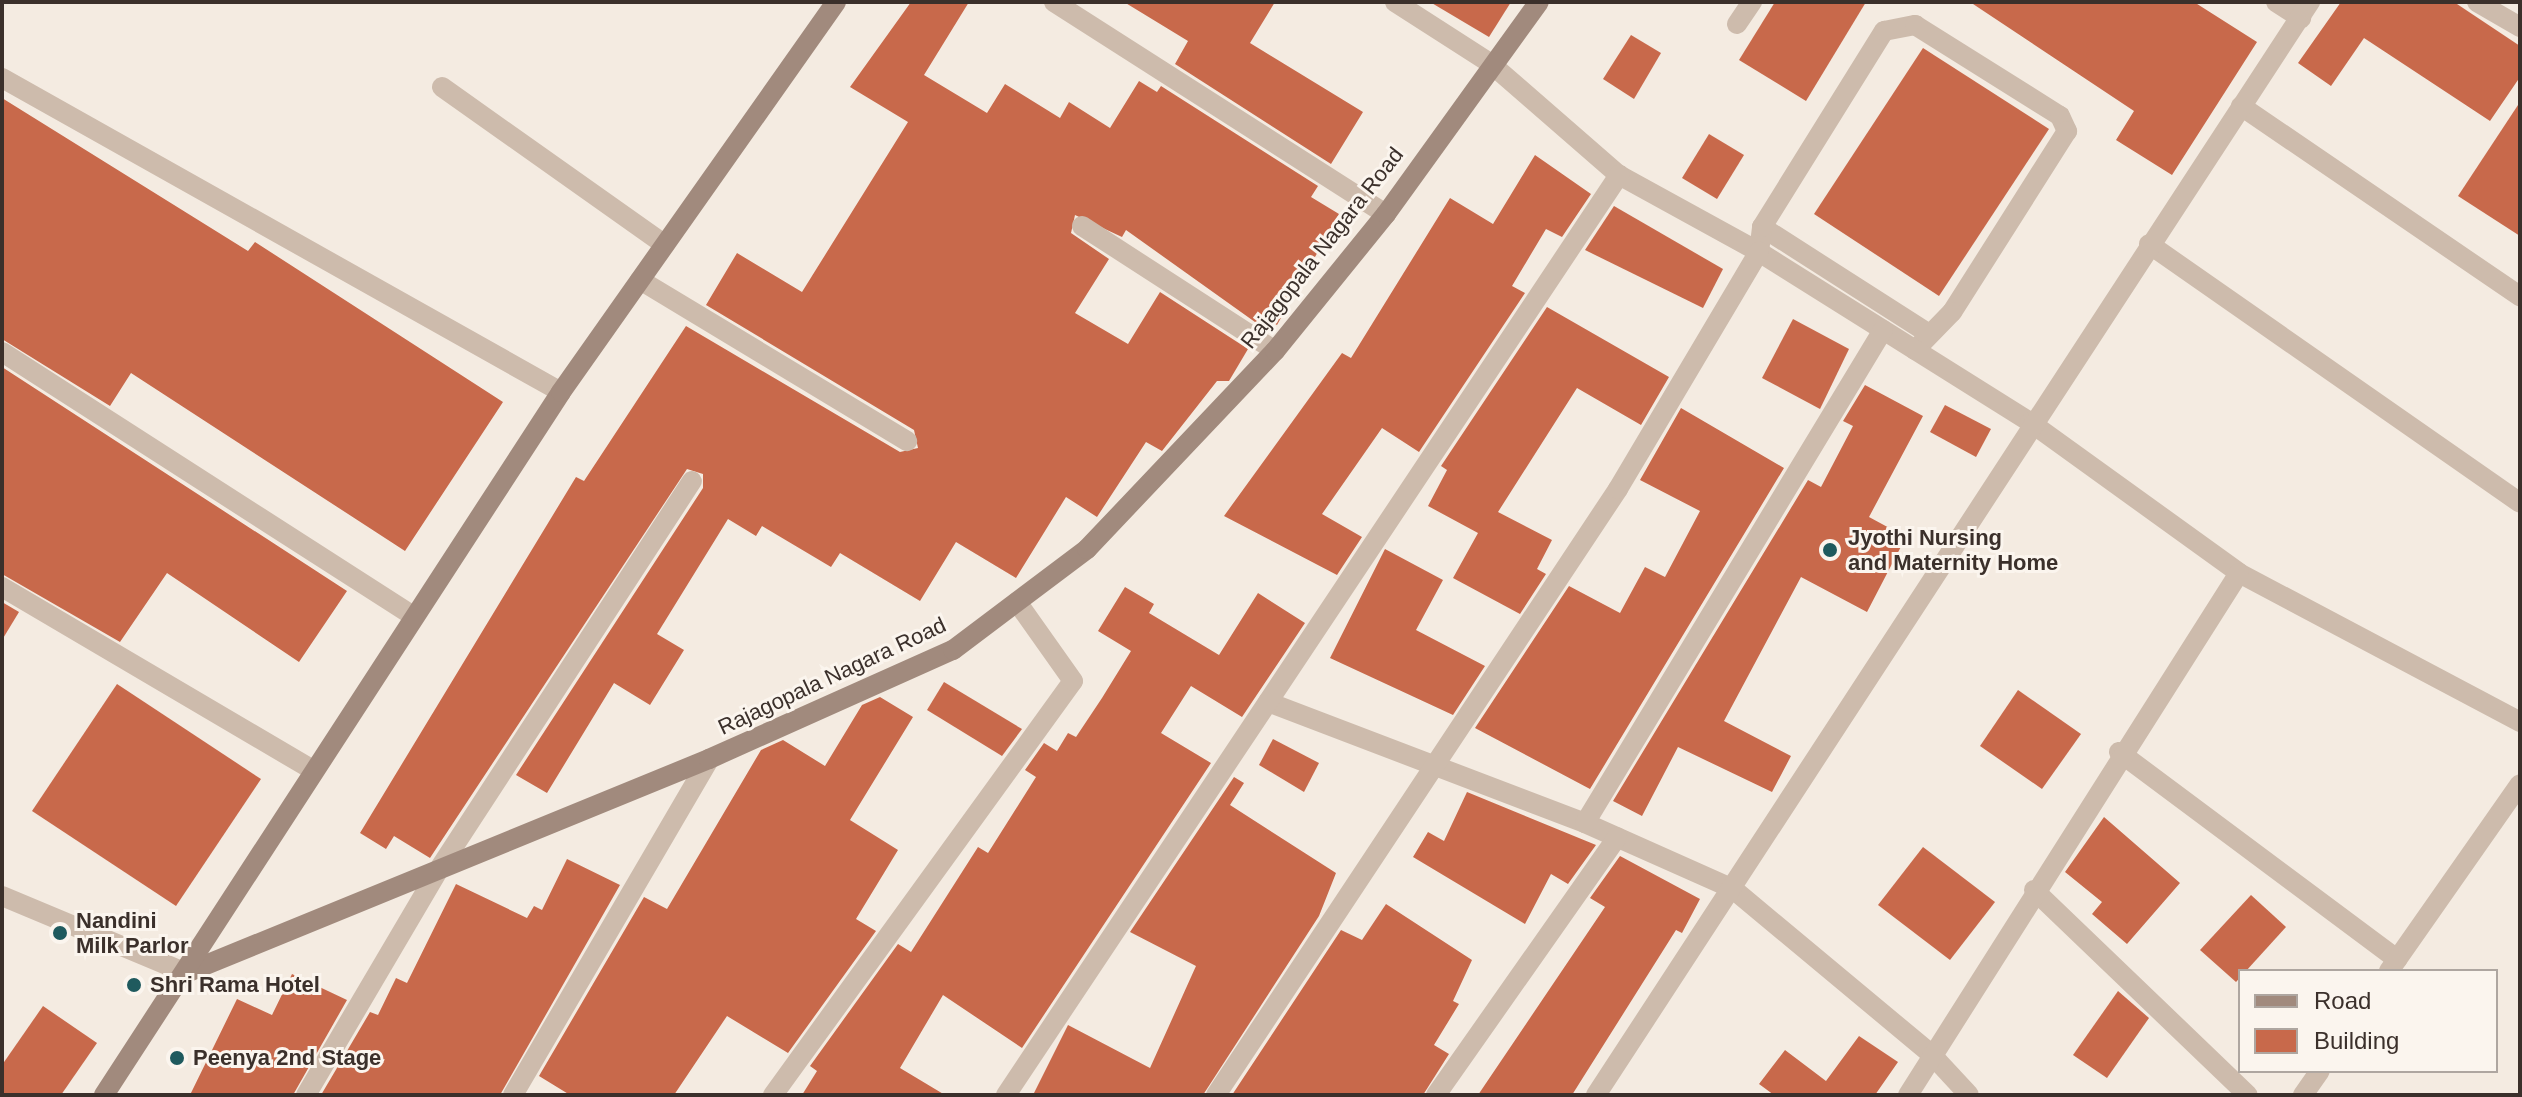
<!DOCTYPE html>
<style>
body{margin:0}
#map{position:relative;width:2522px;height:1097px;overflow:hidden;background:#f4ebe1;font-family:Arial,sans-serif}
div>[style]{position:absolute}
[style*='--x']{left:calc(var(--x)*1px);top:calc(var(--y)*1px);width:calc(var(--w)*1px);rotate:calc(var(--a)*1deg)}
.building>*{inset:0;background:#c8694b}
.lane>*{height:20px;margin:-10px;padding:0 10px;transform-origin:10px;border-radius:10px;background:#cdbbac}
.street>*{height:20px;margin:-10px;padding:0 10px;transform-origin:10px;border-radius:10px;background:#cdbbac}
.secondary>*{height:20px;margin:-10px;padding:0 10px;transform-origin:10px;border-radius:10px;background:#a18a7d}
.dots>*{width:22px;height:22px;translate:-50% -50%;box-sizing:border-box;border:4px solid #fbf5ee;border-radius:50%}
span{translate:-50% -50%;white-space:nowrap;text-align:center;line-height:1.15;-webkit-text-stroke:6px #fbf5ee;paint-order:stroke}
.street-label{font-size:22px;color:#3b302b}
.poi-label{font-size:22px;color:#3b302b;font-weight:700}
.left{translate:0 -50%;text-align:left}
.frame{position:absolute;inset:0;border:4px solid #3b302b;pointer-events:none}
.legend{position:absolute;left:2238px;top:969px;width:260px;height:104px;box-sizing:border-box;background:#fbf5ee;border:2px solid #aea6a0;margin:0;padding:10px 14px;list-style:none;font-size:24px;color:#3b302b}
.legend li{display:flex;align-items:center;gap:16px;height:40px}
.legend b{width:40px;border:2px solid #aea6a0}
</style>
<div id="map">
<div class="building">
<i style="clip-path:polygon(911px 2px,969px 2px,924px 75px,987px 113px,1005px 84px,1060px 118px,1069px 102px,1110px 128px,1139px 81px,1157px 92px,1161px 86px,1318px 186px,1311px 197px,1339px 214px,1277px 325px,1267px 319px,1262px 327px,1126px 230px,1122px 237px,1075px 215px,1071px 233px,1109px 259px,1075px 313px,1128px 344px,1160px 292px,1248px 349px,1229px 381px,1217px 381px,1162px 451px,1146px 442px,1097px 517px,1066px 497px,1016px 578px,956px 542px,920px 601px,840px 553px,831px 567px,762px 526px,756px 536px,728px 519px,657px 634px,684px 650px,650px 705px,614px 683px,547px 793px,516px 775px,703px 488px,703px 474px,687px 469px,430px 858px,394px 836px,386px 849px,360px 833px,576px 477px,584px 481px,686px 326px,900px 452px,918px 448px,914px 430px,706px 305px,737px 253px,802px 292px,908px 122px,850px 87px)"></i>
<i style="clip-path:polygon(1124px 2px,1275px 2px,1250px 43px,1363px 112px,1331px 164px,1175px 64px,1188px 41px)"></i>
<i style="clip-path:polygon(1430px 2px,1511px 2px,1489px 37px)"></i>
<i style="clip-path:polygon(1775px 2px,1866px 2px,1806px 101px,1739px 60px)"></i>
<i style="clip-path:polygon(1970px 2px,2194px 2px,2257px 42px,2172px 175px,2116px 140px,2134px 111px)"></i>
<i style="clip-path:polygon(2341px 2px,2454px 2px,2520px 46px,2520px 77px,2490px 121px,2364px 38px,2331px 86px,2298px 63px)"></i>
<i style="clip-path:polygon(1631px 35px,1661px 53px,1634px 99px,1603px 79px)"></i>
<i style="clip-path:polygon(1923px 48px,2049px 129px,1939px 296px,1814px 214px)"></i>
<i style="clip-path:polygon(2px 98px,248px 251px,255px 242px,503px 402px,405px 551px,131px 373px,110px 406px,2px 339px)"></i>
<i style="clip-path:polygon(2520px 102px,2520px 236px,2458px 196px)"></i>
<i style="clip-path:polygon(1709px 134px,1744px 155px,1717px 199px,1682px 178px)"></i>
<i style="clip-path:polygon(1535px 155px,1591px 194px,1562px 237px,1546px 229px,1512px 286px,1525px 293px,1419px 452px,1382px 428px,1322px 514px,1362px 537px,1337px 575px,1224px 516px,1342px 353px,1351px 358px,1450px 198px,1493px 224px)"></i>
<i style="clip-path:polygon(1614px 206px,1723px 269px,1703px 308px,1585px 250px)"></i>
<i style="clip-path:polygon(1547px 307px,1669px 377px,1641px 425px,1577px 388px,1498px 512px,1552px 540px,1537px 569px,1546px 574px,1520px 614px,1453px 578px,1478px 533px,1428px 506px,1447px 470px,1441px 466px)"></i>
<i style="clip-path:polygon(1793px 319px,1849px 349px,1820px 409px,1762px 378px)"></i>
<i style="clip-path:polygon(2px 367px,347px 591px,299px 662px,167px 573px,120px 642px,2px 574px)"></i>
<i style="clip-path:polygon(1865px 385px,1923px 416px,1869px 517px,1906px 537px,1867px 612px,1801px 577px,1724px 721px,1791px 756px,1772px 792px,1678px 747px,1642px 816px,1613px 801px,1808px 480px,1821px 487px,1853px 426px,1843px 421px)"></i>
<i style="clip-path:polygon(1945px 405px,1991px 429px,1976px 457px,1930px 432px)"></i>
<i style="clip-path:polygon(1681px 408px,1784px 468px,1590px 789px,1475px 728px,1569px 586px,1620px 613px,1645px 567px,1665px 577px,1700px 511px,1640px 480px)"></i>
<i style="clip-path:polygon(1385px 549px,1443px 580px,1416px 630px,1485px 666px,1453px 715px,1330px 658px)"></i>
<i style="clip-path:polygon(1125px 587px,1154px 604px,1149px 613px,1219px 655px,1258px 593px,1305px 623px,1242px 717px,1191px 686px,1161px 733px,1211px 763px,1022px 1048px,943px 995px,900px 1068px,945px 1095px,802px 1095px,817px 1071px,810px 1066px,898px 944px,911px 952px,978px 847px,988px 853px,1036px 777px,1025px 770px,1044px 743px,1057px 751px,1068px 733px,1076px 737px,1102px 698px,1131px 651px,1098px 631px)"></i>
<i style="clip-path:polygon(2px 602px,19px 612px,2px 640px)"></i>
<i style="clip-path:polygon(944px 682px,1022px 729px,1002px 756px,927px 710px)"></i>
<i style="clip-path:polygon(117px 684px,261px 779px,176px 906px,32px 811px)"></i>
<i style="clip-path:polygon(2018px 690px,2081px 734px,2042px 789px,1980px 746px)"></i>
<i style="clip-path:polygon(880px 697px,913px 717px,850px 820px,898px 850px,856px 919px,876px 931px,788px 1053px,727px 1016px,674px 1095px,570px 1095px,539px 1076px,644px 897px,667px 909px,761px 750px,783px 740px,825px 766px,862px 705px)"></i>
<i style="clip-path:polygon(1273px 739px,1319px 763px,1304px 792px,1259px 765px)"></i>
<i style="clip-path:polygon(1234px 777px,1244px 783px,1230px 805px,1336px 873px,1319px 916px,1203px 1095px,1033px 1095px,1068px 1025px,1150px 1068px,1196px 966px,1130px 932px)"></i>
<i style="clip-path:polygon(1467px 792px,1596px 845px,1568px 884px,1551px 874px,1525px 924px,1413px 857px,1428px 832px,1444px 841px)"></i>
<i style="clip-path:polygon(2104px 817px,2180px 883px,2127px 944px,2092px 914px,2102px 902px,2065px 872px)"></i>
<i style="clip-path:polygon(1923px 847px,1995px 902px,1950px 960px,1878px 905px)"></i>
<i style="clip-path:polygon(1620px 856px,1700px 899px,1682px 933px,1676px 930px,1572px 1095px,1478px 1095px,1605px 907px,1590px 898px)"></i>
<i style="clip-path:polygon(567px 859px,620px 885px,500px 1095px,321px 1095px,370px 1012px,378px 1015px,396px 978px,407px 983px,456px 884px,527px 918px,534px 906px,542px 910px)"></i>
<i style="clip-path:polygon(2251px 895px,2286px 927px,2236px 982px,2200px 950px)"></i>
<i style="clip-path:polygon(1386px 904px,1472px 960px,1453px 1001px,1459px 1004px,1434px 1045px,1449px 1054px,1423px 1095px,1232px 1095px,1341px 930px,1362px 940px)"></i>
<i style="clip-path:polygon(292px 974px,347px 1000px,293px 1095px,190px 1095px,237px 999px,272px 1015px)"></i>
<i style="clip-path:polygon(2118px 991px,2149px 1018px,2107px 1078px,2073px 1055px)"></i>
<i style="clip-path:polygon(43px 1006px,97px 1043px,61px 1095px,2px 1095px,2px 1065px)"></i>
<i style="clip-path:polygon(1859px 1036px,1898px 1062px,1875px 1095px,1774px 1095px,1759px 1084px,1785px 1050px,1826px 1081px)"></i>
</div>
<div class="lane">
<i style="--x:1762;--y:227;--w:197;--a:32.6"></i>
<i style="--x:1759;--y:252;--w:25;--a:-83"></i>
<i style="--x:1762;--y:227;--w:231;--a:-58.1"></i>
<i style="--x:1884;--y:31;--w:32;--a:-11"></i>
<i style="--x:1915;--y:25;--w:171;--a:32.1"></i>
<i style="--x:2060;--y:116;--w:17;--a:65"></i>
<i style="--x:2067;--y:131;--w:214;--a:122.4"></i>
<i style="--x:1952;--y:312;--w:53;--a:134.2"></i>
</div>
<div class="street">
<i style="--x:1054;--y:2;--w:394;--a:32.6"></i>
<i style="--x:1395;--y:2;--w:113;--a:32.7"></i>
<i style="--x:1490;--y:63;--w:171;--a:41"></i>
<i style="--x:1619;--y:175;--w:160;--a:28.8"></i>
<i style="--x:1759;--y:252;--w:320;--a:32.1"></i>
<i style="--x:2030;--y:422;--w:258;--a:35.8"></i>
<i style="--x:2239;--y:573;--w:318;--a:27.9"></i>
<i style="--x:2276;--y:2;--w:30;--a:33"></i>
<i style="--x:2477;--y:2;--w:50;--a:30.2"></i>
<i style="--x:1737;--y:24;--w:27;--a:-56"></i>
<i style="--x:2;--y:78;--w:641;--a:29.32"></i>
<i style="--x:442;--y:87;--w:273;--a:35.3"></i>
<i style="--x:2241;--y:106;--w:338;--a:34.3"></i>
<i style="--x:1082;--y:226;--w:230;--a:32.9"></i>
<i style="--x:2149;--y:244;--w:452;--a:34.9"></i>
<i style="--x:640;--y:280;--w:312;--a:31.1"></i>
<i style="--x:2;--y:352;--w:488;--a:32.7"></i>
<i style="--x:2;--y:587;--w:362;--a:30.5"></i>
<i style="--x:1268;--y:702;--w:339;--a:20.9"></i>
<i style="--x:1585;--y:823;--w:162;--a:24"></i>
<i style="--x:1733;--y:889;--w:259;--a:39.8"></i>
<i style="--x:1932;--y:1055;--w:54;--a:47.2"></i>
<i style="--x:2119;--y:752;--w:347;--a:36.7"></i>
<i style="--x:1585;--y:823;--w:576;--a:-58.85"></i>
<i style="--x:2034;--y:890;--w:296;--a:43.8"></i>
<i style="--x:2;--y:896;--w:199;--a:22.7"></i>
<i style="--x:2389;--y:971;--w:228;--a:-55"></i>
<i style="--x:306;--y:1095;--w:262;--a:-59.5"></i>
<i style="--x:439;--y:869;--w:463;--a:-56.9"></i>
<i style="--x:513;--y:1095;--w:389;--a:-59.7"></i>
<i style="--x:773;--y:1095;--w:511;--a:-54.07"></i>
<i style="--x:1073;--y:681;--w:97;--a:-125.3"></i>
<i style="--x:1006;--y:1095;--w:1106;--a:-56.32"></i>
<i style="--x:1216;--y:1095;--w:727;--a:-56.44"></i>
<i style="--x:1618;--y:489;--w:276;--a:-59.3"></i>
<i style="--x:1436;--y:1095;--w:315;--a:-54.9"></i>
<i style="--x:1596;--y:1095;--w:1306;--a:-56.85"></i>
<i style="--x:1908;--y:1095;--w:618;--a:-57.62"></i>
<i style="--x:2303;--y:1095;--w:29;--a:-55"></i>
</div>
<div class="secondary">
<i style="--x:186;--y:973;--w:565;--a:-22.25"></i>
<i style="--x:709;--y:759;--w:267;--a:-24.1"></i>
<i style="--x:953;--y:650;--w:168;--a:-37"></i>
<i style="--x:1087;--y:549;--w:273;--a:-46.5"></i>
<i style="--x:1275;--y:351;--w:176;--a:-51"></i>
<i style="--x:1386;--y:214;--w:261;--a:-54.2"></i>
<i style="--x:104;--y:1095;--w:838;--a:-56.97"></i>
<i style="--x:561;--y:392;--w:477;--a:-54.8"></i>
</div>
<div class="dots">
<i style="left:1830px;top:550px;background:#1f5a5e"></i>
<i style="left:60px;top:933px;background:#1f5a5e"></i>
<i style="left:134px;top:985px;background:#1f5a5e"></i>
<i style="left:177px;top:1058px;background:#1f5a5e"></i>
</div>
<div class="street-label">
<span style="left:1322px;top:248px;rotate:-52deg">Rajagopala Nagara Road</span>
<span style="left:832px;top:676px;rotate:-25deg">Rajagopala Nagara Road</span>
</div>
<div class="poi-label">
<span class="left" style="left:1848px;top:550px">Jyothi Nursing<br>and Maternity Home</span>
<span class="left" style="left:76px;top:933px">Nandini<br>Milk Parlor</span>
<span class="left" style="left:150px;top:985px">Shri Rama Hotel</span>
<span class="left" style="left:193px;top:1058px">Peenya 2nd Stage</span>
</div>
<div class="frame"></div>
<ul class="legend">
<li><b style="height:10px;background:#a18a7d"></b>Road</li>
<li><b style="height:22px;background:#c8694b"></b>Building</li>
</ul>
</div>
